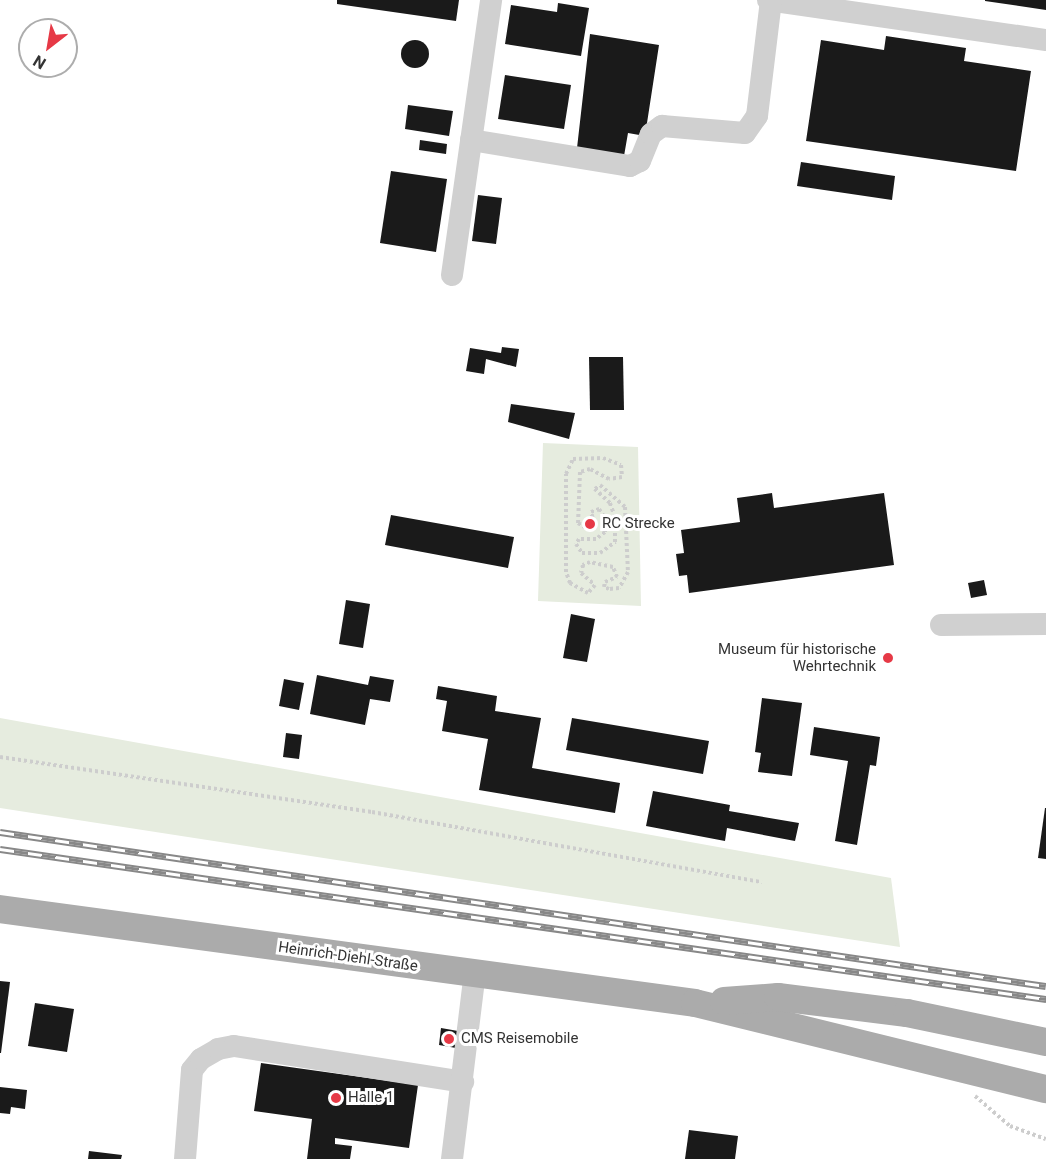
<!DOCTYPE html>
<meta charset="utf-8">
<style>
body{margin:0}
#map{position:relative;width:1046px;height:1159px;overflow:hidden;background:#fff;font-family:Roboto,sans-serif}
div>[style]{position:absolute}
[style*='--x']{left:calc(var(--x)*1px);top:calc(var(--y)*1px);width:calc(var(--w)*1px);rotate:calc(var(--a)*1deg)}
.green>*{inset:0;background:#e6ecdf}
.building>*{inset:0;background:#1a1a1a}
.round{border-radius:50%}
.path>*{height:4px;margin-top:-2px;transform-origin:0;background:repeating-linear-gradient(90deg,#cdcdcd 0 3px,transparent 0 6px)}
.minor>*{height:22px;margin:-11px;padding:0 11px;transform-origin:11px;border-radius:11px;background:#d0d0d0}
.major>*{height:28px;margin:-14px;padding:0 14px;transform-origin:14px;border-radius:14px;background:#ababab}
.rail>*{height:7px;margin-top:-3.5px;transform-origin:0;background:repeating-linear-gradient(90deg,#fff 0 14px,#888 0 28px);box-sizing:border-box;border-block:2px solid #888}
.dots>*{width:16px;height:16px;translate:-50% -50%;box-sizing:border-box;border:3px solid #fff;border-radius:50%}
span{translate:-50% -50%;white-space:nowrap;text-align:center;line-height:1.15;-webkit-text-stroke:6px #fff;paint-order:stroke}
.poi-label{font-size:15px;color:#333}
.left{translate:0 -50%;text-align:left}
.right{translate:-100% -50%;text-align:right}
.street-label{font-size:15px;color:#333}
.north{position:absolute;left:18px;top:18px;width:60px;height:60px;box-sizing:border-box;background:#fff;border:2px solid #adadad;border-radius:50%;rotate:211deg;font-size:16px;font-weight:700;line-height:24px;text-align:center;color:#333}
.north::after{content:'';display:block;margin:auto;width:21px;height:27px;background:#e63946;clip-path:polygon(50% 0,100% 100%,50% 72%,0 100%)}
</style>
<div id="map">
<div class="green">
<i style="clip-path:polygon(543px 443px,638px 447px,641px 606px,538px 601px)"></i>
<i style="clip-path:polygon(0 718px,891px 878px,900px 947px,0 808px)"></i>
</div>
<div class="building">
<i style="clip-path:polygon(337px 0,459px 0,456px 21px,337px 4px)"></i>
<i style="clip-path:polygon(985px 0,1046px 0,1046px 10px,985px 1px)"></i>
<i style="clip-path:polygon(558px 3px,589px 8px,581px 56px,505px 44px,511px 5px,557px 12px)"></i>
<i style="clip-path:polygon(590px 34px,659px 45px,645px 136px,628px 133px,624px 156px,577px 148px)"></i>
<i style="clip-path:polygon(886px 36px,966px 48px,964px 61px,1031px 71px,1016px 171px,806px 141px,821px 40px,884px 50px)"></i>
<i class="round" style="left:401px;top:40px;width:28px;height:28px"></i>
<i style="clip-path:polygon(505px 75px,571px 85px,564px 129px,498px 119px)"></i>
<i style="clip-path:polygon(408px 105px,453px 111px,449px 136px,405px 129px)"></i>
<i style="clip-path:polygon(420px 140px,447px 144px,446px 154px,419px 150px)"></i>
<i style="clip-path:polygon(801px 162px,895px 176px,892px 200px,797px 186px)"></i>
<i style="clip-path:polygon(391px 171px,447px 179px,436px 252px,380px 243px)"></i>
<i style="clip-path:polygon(478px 195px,502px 198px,496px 244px,472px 241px)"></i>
<i style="clip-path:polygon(502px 347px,519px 349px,516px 367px,486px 359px,484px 374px,466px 371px,470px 348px,501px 353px)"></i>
<i style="clip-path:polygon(589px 357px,623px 357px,624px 410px,590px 410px)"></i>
<i style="clip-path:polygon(511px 404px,575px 413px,569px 439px,508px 422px)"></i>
<i style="clip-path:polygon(772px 493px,774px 508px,884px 493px,894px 565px,689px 593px,687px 575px,679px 576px,676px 554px,684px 553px,681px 530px,740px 522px,737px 498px)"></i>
<i style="clip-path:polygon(391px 515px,514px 537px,508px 568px,385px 545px)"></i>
<i style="clip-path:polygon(984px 580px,987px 595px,971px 598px,968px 583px)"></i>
<i style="clip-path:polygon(346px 600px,370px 604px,363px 648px,339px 644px)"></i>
<i style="clip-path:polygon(571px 614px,595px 619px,587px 662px,563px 658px)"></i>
<i style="clip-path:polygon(317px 675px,368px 685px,370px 676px,394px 680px,390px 702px,370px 699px,365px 725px,310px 714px)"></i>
<i style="clip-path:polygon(284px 679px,304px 683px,299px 710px,279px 706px)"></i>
<i style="clip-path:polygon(438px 686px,497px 696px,495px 711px,541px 718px,532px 768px,620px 783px,615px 813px,479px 790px,488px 739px,442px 731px,447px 701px,436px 699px)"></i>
<i style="clip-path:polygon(762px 698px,802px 703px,792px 776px,758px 772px,761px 753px,755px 752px)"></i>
<i style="clip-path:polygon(572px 718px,709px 741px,703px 774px,566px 750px)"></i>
<i style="clip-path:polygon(814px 727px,880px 737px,876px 766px,870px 765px,857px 845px,835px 841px,848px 761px,810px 755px)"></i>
<i style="clip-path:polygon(286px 733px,302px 735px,299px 759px,283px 757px)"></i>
<i style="clip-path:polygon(653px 791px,730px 805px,729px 811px,799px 823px,795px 841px,727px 828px,725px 841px,646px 826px)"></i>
<i style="clip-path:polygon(1045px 808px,1046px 808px,1046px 859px,1038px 858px)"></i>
<i style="clip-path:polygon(0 981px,10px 982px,1px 1053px,0 1053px)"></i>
<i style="clip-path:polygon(35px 1003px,74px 1009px,67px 1052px,28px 1046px)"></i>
<i style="clip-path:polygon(441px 1028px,458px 1031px,456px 1048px,439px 1045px)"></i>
<i style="clip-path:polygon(261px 1063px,418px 1085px,409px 1148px,335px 1138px,335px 1144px,352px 1146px,350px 1159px,307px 1159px,312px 1119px,254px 1111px)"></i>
<i style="clip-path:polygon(0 1087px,27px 1090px,25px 1109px,11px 1107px,10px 1114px,0 1113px)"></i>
<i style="clip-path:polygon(689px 1130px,738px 1136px,735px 1159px,685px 1159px)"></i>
<i style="clip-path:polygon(89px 1151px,122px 1155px,121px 1159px,88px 1159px)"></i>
</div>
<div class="path">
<i style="--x:603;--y:458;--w:19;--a:21"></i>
<i style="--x:621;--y:465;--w:12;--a:85"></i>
<i style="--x:622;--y:477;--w:13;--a:171"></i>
<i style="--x:609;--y:479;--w:21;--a:-152"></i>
<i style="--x:590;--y:469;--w:10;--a:163"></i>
<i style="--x:580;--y:472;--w:51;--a:92.2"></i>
<i style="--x:578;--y:523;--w:13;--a:32"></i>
<i style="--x:589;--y:530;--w:9;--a:-54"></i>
<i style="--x:594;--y:523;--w:11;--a:-105"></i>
<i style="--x:591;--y:512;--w:9;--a:-21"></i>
<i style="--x:599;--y:509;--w:11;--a:56"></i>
<i style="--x:605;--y:518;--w:14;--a:90"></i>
<i style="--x:605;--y:532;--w:11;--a:142"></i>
<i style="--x:596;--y:539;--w:17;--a:180"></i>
<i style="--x:579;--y:539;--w:6;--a:121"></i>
<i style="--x:576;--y:544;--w:11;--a:56"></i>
<i style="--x:582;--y:553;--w:18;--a:0"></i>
<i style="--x:600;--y:553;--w:19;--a:-36"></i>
<i style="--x:615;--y:542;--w:25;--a:-90"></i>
<i style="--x:615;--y:517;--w:15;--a:-110"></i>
<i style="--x:610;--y:503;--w:21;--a:-137"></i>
<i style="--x:595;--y:489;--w:6;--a:-39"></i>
<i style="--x:600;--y:485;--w:33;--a:41"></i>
<i style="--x:625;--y:507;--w:65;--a:87.4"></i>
<i style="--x:628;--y:572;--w:18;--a:119"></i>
<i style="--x:619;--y:588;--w:10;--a:174"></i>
<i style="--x:609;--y:589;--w:5;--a:-158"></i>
<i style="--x:604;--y:587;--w:5;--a:-79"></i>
<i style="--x:605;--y:582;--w:13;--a:-23"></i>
<i style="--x:617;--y:577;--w:11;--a:-112"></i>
<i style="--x:613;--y:567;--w:24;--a:-168"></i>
<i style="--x:590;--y:562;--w:8;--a:157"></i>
<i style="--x:583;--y:565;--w:8;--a:104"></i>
<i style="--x:581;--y:573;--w:18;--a:41"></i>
<i style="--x:595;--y:585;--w:11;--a:131"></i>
<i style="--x:588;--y:593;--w:21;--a:-151"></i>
<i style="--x:570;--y:583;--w:12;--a:-110"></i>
<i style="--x:566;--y:572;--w:98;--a:-90"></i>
<i style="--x:566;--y:474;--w:17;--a:-65"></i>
<i style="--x:573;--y:459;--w:30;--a:-2"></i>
<i style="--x:0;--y:757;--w:376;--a:8.4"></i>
<i style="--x:372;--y:812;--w:396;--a:10.2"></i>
<i style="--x:975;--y:1096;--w:46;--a:40.6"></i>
<i style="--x:1010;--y:1126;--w:38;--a:20"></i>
</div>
<div class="minor">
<i style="--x:768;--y:0;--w:281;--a:8.2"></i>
<i style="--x:471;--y:140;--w:161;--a:9.3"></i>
<i style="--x:630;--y:166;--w:11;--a:-27"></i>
<i style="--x:640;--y:161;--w:29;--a:-68"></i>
<i style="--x:651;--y:134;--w:14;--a:-36"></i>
<i style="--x:662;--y:126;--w:83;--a:4.8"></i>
<i style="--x:745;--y:133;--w:21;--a:-55"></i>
<i style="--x:757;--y:116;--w:116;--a:-83.1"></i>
<i style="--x:452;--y:275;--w:278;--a:-81.9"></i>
<i style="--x:941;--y:625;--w:105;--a:-0.5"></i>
<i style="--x:185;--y:1159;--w:89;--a:-85.5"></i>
<i style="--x:192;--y:1070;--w:14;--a:-51"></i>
<i style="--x:201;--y:1059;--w:20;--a:-30"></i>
<i style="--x:218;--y:1049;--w:16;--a:-11"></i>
<i style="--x:234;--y:1046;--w:232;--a:8.9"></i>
<i style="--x:452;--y:1159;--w:187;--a:-83"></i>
</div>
<div class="major">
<i style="--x:0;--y:909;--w:701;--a:7.7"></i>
<i style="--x:695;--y:1003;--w:361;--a:13.8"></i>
<i style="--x:724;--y:1001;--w:54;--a:-4.2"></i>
<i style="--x:778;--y:997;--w:130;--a:7.1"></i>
<i style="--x:907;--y:1013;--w:142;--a:11.8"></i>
</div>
<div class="rail">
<i style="--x:0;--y:832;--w:1057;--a:8.38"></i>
<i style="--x:0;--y:849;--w:1057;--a:8.16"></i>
</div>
<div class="dots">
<i style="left:590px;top:524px;background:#e63946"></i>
<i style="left:888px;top:658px;background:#e63946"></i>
<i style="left:449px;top:1039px;background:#e63946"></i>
<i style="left:336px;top:1098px;background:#e63946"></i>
</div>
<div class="poi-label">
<span class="left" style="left:602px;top:524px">RC Strecke</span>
<span class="right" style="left:876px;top:658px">Museum für historische<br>Wehrtechnik</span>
<span class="left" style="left:461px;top:1039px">CMS Reisemobile</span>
<span class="left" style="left:348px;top:1098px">Halle 1</span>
</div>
<div class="street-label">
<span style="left:348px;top:957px;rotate:8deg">Heinrich-Diehl-Straße</span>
</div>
<div class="north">N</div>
</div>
